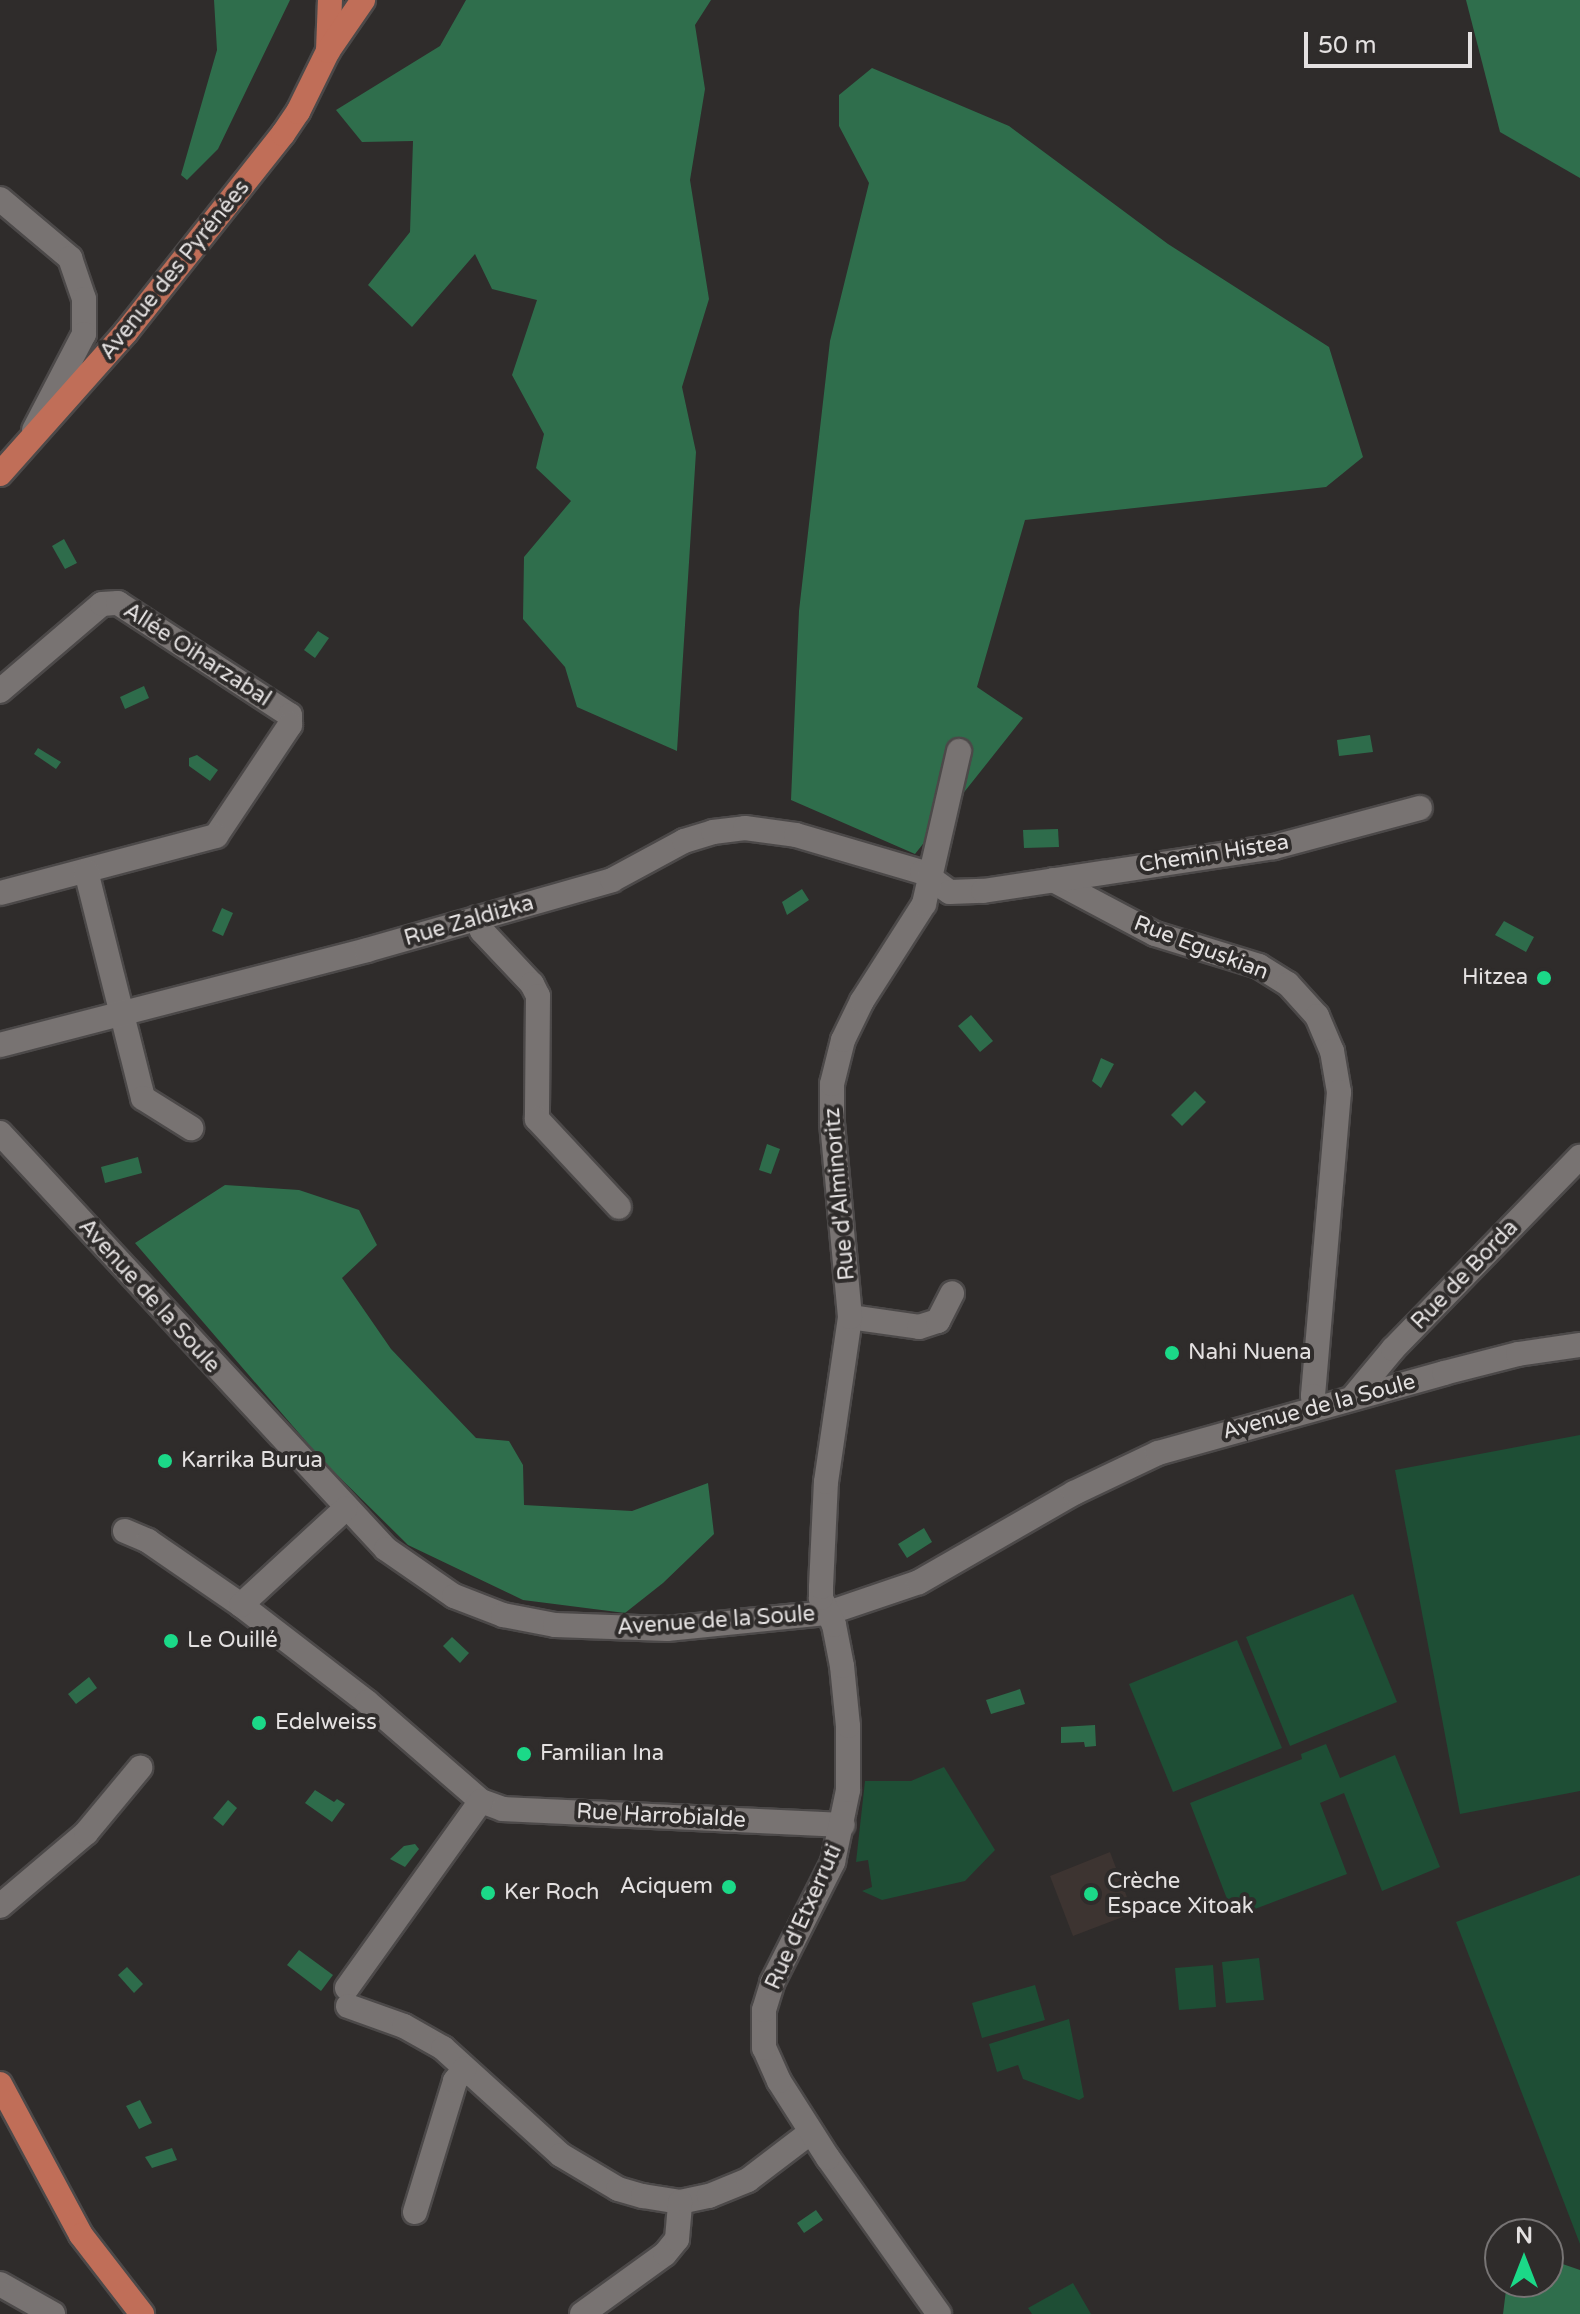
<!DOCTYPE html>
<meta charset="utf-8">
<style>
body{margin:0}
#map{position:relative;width:1580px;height:2314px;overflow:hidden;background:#2f2c2b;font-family:"Varela Round",sans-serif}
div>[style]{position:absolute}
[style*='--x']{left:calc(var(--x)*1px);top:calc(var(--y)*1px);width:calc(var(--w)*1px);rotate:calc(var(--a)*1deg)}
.built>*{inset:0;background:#3d3431}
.green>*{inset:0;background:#1e4e35}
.forest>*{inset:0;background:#2f6e4c}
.water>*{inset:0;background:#2e6c4b}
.roads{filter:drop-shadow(2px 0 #4c4949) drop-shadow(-2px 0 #4c4949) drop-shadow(0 2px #4c4949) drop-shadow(0 -2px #4c4949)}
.minor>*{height:24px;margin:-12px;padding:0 12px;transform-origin:12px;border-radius:12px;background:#787372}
.major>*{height:24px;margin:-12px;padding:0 12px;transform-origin:12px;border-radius:12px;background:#c06e58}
.dots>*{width:22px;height:22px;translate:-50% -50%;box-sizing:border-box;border:4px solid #2f2c2b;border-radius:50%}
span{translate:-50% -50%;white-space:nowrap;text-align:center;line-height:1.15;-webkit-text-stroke:8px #2f2c2b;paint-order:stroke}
.street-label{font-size:22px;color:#e4e1e1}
.poi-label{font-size:22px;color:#e4e1e1}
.right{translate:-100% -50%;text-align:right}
.left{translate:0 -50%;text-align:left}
.north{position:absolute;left:1484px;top:2218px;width:80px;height:80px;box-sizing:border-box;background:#2f2c2b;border:2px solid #777474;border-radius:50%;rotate:0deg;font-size:22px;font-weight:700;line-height:32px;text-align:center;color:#e4e1e1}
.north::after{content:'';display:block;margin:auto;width:28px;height:36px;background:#1bd988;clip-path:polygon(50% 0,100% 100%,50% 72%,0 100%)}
.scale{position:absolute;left:1304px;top:32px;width:168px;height:36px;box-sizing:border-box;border:4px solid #e4e1e1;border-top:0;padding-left:10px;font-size:24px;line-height:28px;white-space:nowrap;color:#e4e1e1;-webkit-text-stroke:6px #2f2c2b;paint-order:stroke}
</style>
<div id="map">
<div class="built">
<i style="clip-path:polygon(1110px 1852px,1133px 1913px,1073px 1936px,1050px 1876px)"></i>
</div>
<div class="green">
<i style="clip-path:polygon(1580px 1435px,1580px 1791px,1460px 1814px,1395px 1470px)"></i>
<i style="clip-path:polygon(1353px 1594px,1397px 1702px,1290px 1746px,1246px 1637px)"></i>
<i style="clip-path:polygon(1237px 1640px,1282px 1748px,1173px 1792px,1129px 1684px)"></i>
<i style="clip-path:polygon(1326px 1744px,1340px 1778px,1395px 1755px,1440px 1867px,1382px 1891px,1344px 1793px,1320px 1803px,1347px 1874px,1234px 1917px,1190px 1803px,1302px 1759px,1301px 1754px)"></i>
<i style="clip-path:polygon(944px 1767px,995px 1850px,965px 1881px,882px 1900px,862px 1891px,872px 1887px,868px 1860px,856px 1862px,865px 1781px,911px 1781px)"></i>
<i style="clip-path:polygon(1580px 1875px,1580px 2244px,1456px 1922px)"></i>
<i style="clip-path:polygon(1259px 1958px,1264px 2000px,1226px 2003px,1222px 1962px)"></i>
<i style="clip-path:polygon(1213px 1965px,1216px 2007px,1179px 2010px,1175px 1968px)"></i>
<i style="clip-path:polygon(1035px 1985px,1045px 2020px,982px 2038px,972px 2003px)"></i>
<i style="clip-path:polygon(1069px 2019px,1084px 2097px,1079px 2100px,1023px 2079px,1018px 2065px,997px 2072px,989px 2044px)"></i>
<i style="clip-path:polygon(1073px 2283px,1091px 2314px,1032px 2314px,1028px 2308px)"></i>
</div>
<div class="forest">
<i style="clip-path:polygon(214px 0,290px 0,218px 149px,187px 180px,181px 175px,217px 50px)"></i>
<i style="clip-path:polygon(466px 0,711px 0,695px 25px,705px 89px,690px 180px,709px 299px,682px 387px,696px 452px,677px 751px,577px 707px,565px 667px,523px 619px,524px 557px,571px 501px,536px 468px,544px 434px,512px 375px,537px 300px,492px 289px,475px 254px,412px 327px,368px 285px,410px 232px,413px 141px,362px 142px,336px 110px,440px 46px)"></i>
<i style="clip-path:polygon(1466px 0,1580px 0,1580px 178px,1500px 132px)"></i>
<i style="clip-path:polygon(872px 68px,1009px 126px,1168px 244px,1329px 347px,1363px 457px,1326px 487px,1025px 520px,977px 687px,1023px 718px,915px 854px,791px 800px,799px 611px,830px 341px,869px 183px,839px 126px,839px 95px)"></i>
<i style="clip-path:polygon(225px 1185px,299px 1190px,359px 1210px,377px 1245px,342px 1278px,391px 1349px,476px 1438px,509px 1441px,523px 1465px,524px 1505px,632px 1511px,708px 1483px,714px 1534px,663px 1583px,625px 1613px,523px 1600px,408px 1545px,322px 1460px,135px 1243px)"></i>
<i style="clip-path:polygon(1548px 2259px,1580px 2270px,1580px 2314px,1503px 2314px,1507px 2282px,1548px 2282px)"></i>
</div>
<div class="water">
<i style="clip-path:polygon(64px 539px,77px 563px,65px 569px,52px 546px)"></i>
<i style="clip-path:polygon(318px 631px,329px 638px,315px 658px,304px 650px)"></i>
<i style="clip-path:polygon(144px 686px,149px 698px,125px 709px,120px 697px)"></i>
<i style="clip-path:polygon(1370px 735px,1373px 752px,1339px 756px,1337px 740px)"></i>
<i style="clip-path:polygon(38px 748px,61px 762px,56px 769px,34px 754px)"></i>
<i style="clip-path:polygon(197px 755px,218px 770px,210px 781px,189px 766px,189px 758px)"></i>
<i style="clip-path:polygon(1058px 829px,1059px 847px,1024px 848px,1023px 830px)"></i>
<i style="clip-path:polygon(802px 889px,809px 900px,787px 915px,782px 902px)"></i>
<i style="clip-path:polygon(222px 908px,233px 913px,223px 936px,212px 931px)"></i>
<i style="clip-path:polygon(1504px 921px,1534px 937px,1526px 952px,1495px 935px)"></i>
<i style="clip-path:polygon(971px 1015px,993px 1041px,980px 1052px,958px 1026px)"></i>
<i style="clip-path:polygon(1101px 1058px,1114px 1064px,1101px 1088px,1092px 1081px)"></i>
<i style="clip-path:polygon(1195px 1091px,1206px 1102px,1182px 1126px,1171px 1115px)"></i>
<i style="clip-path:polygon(767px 1144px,780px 1149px,771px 1174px,759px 1170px)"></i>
<i style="clip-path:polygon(138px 1157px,142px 1173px,105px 1183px,101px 1167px)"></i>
<i style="clip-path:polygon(924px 1528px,932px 1542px,907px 1558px,898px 1544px)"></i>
<i style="clip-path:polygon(452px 1637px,469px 1653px,460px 1663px,443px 1646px)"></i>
<i style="clip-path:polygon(89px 1677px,97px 1688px,76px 1704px,68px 1694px)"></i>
<i style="clip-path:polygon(1020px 1689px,1025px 1704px,991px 1714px,986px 1700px)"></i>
<i style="clip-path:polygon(1095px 1725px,1096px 1746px,1085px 1747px,1084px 1742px,1061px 1743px,1061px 1727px)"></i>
<i style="clip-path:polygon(315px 1790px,334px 1802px,337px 1799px,345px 1804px,332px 1822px,305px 1803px)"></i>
<i style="clip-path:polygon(228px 1800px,237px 1808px,223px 1826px,213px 1818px)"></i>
<i style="clip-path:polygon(415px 1844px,419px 1849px,405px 1867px,390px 1859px,404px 1846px)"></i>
<i style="clip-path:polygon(299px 1950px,333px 1975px,321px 1991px,287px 1965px)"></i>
<i style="clip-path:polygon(127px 1967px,143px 1984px,134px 1993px,118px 1975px)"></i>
<i style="clip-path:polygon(140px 2100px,152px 2123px,139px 2129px,126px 2106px)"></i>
<i style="clip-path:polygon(172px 2148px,177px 2160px,152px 2168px,145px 2157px)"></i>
<i style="clip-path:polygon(816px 2210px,823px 2220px,804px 2233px,797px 2223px)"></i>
</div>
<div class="roads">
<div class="minor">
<i style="--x:0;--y:199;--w:92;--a:40.1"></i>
<i style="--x:70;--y:258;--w:43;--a:71.1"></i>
<i style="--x:84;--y:299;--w:35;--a:90"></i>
<i style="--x:84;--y:334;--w:108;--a:117.5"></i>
<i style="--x:0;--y:691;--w:134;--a:-40.5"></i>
<i style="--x:102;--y:604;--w:16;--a:-4"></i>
<i style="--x:118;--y:603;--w:205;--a:33.1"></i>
<i style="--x:290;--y:715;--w:10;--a:90"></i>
<i style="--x:290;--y:725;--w:133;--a:123.7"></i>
<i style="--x:216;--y:836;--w:223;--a:165.2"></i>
<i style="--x:86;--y:871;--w:234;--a:75.9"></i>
<i style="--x:143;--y:1098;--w:57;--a:32"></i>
<i style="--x:1053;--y:880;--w:115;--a:27.9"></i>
<i style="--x:1155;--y:934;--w:109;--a:17.1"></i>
<i style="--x:1259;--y:966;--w:34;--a:32"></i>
<i style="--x:1288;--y:984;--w:43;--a:47.8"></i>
<i style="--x:1317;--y:1016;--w:38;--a:67"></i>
<i style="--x:1332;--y:1051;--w:42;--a:80.3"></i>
<i style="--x:1339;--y:1092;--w:305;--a:94.9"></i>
<i style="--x:1313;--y:1396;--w:11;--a:80"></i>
<i style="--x:477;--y:918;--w:14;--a:69"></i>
<i style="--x:482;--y:931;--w:73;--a:46.7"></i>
<i style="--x:532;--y:984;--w:13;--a:63"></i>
<i style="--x:538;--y:996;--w:123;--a:90.5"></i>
<i style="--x:537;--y:1119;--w:120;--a:47"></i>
<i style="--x:0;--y:1045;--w:379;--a:-14.5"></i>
<i style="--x:367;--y:950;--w:255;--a:-15.9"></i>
<i style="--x:612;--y:880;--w:82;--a:-28.4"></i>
<i style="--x:684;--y:841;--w:30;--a:-17"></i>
<i style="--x:713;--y:832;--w:32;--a:-7"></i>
<i style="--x:745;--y:828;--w:51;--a:7.8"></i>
<i style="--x:796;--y:835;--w:131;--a:16.4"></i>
<i style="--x:922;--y:872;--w:34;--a:36"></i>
<i style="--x:950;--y:892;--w:33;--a:-2"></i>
<i style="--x:983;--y:891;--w:294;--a:-8.6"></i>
<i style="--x:1274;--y:847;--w:151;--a:-15"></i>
<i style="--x:0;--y:1133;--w:567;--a:47.14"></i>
<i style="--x:386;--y:1549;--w:83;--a:34.7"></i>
<i style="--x:454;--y:1596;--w:53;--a:21.2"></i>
<i style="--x:503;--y:1615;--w:53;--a:10.9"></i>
<i style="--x:555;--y:1625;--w:112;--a:2"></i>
<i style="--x:667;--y:1629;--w:162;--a:-5.7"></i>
<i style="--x:828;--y:1613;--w:96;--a:-18.8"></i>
<i style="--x:919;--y:1582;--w:179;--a:-29.9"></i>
<i style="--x:1074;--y:1493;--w:93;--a:-25.5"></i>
<i style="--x:1158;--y:1453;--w:297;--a:-15.6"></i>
<i style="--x:1444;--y:1373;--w:76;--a:-14.4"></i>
<i style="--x:1518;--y:1354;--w:63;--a:-8.3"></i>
<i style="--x:850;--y:1317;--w:70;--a:8.2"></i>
<i style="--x:919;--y:1327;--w:20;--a:-18"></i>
<i style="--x:938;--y:1321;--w:31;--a:-63"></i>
<i style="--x:1354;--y:1396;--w:61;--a:-50.3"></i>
<i style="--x:1393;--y:1349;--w:268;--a:-45.8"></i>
<i style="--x:125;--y:1531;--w:25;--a:23"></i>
<i style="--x:148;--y:1541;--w:113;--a:34.5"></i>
<i style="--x:241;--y:1605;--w:159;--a:37.6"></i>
<i style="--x:367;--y:1702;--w:151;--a:41"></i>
<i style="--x:481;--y:1801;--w:23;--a:20"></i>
<i style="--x:503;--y:1809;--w:340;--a:2.7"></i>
<i style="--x:241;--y:1605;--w:142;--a:-42.7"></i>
<i style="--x:0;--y:1906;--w:113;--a:-40.3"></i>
<i style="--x:86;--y:1833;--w:85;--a:-50.3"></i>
<i style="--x:347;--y:1988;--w:230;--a:-54.4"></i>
<i style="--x:348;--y:2006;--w:59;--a:19.7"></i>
<i style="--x:404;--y:2026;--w:45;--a:29.4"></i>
<i style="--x:443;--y:2048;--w:159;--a:42.2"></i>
<i style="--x:561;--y:2155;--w:66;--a:30.8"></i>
<i style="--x:618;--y:2189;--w:26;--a:16"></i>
<i style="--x:643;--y:2196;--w:37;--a:9"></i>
<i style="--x:680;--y:2202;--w:30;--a:-12"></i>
<i style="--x:709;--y:2196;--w:42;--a:-22.3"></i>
<i style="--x:748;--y:2180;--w:79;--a:-37.3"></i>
<i style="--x:415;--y:2212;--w:137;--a:-73"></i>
<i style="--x:455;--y:2081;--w:16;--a:-52"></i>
<i style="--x:0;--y:2284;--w:61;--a:29.5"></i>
<i style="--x:582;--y:2314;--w:102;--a:-35.9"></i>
<i style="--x:665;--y:2254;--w:19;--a:-51"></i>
<i style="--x:677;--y:2239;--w:37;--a:-85"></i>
<i style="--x:939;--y:2314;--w:191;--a:-125.4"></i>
<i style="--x:828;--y:2158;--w:91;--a:-122.5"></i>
<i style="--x:779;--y:2081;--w:36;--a:-114"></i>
<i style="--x:764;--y:2048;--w:38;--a:-90"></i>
<i style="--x:764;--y:2010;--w:28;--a:-73"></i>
<i style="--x:772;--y:1983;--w:136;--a:-63.2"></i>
<i style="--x:833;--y:1862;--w:74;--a:-78.2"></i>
<i style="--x:848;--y:1790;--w:64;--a:-90"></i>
<i style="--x:848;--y:1726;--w:60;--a:-95.7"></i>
<i style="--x:842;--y:1666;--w:42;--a:-101"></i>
<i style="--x:834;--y:1625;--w:30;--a:-116"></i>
<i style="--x:821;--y:1598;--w:11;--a:-90"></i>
<i style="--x:821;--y:1587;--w:105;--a:-87.3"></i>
<i style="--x:826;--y:1482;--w:167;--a:-81.7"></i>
<i style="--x:850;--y:1317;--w:195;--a:-95.3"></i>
<i style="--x:832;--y:1123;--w:39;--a:-90"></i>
<i style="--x:832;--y:1084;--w:45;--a:-76"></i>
<i style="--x:843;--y:1040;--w:43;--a:-64"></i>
<i style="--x:862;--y:1001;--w:115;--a:-57.4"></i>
<i style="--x:924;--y:904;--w:157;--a:-77.1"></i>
</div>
<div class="major">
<i style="--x:328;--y:51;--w:51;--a:-87.8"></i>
<i style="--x:0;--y:474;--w:190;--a:-48.4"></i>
<i style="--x:126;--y:332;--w:253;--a:-51.6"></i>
<i style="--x:283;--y:134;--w:27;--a:-56"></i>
<i style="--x:298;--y:112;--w:68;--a:-63.8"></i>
<i style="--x:328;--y:51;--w:62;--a:-55.5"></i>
<i style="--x:0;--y:2084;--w:171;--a:61.8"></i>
<i style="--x:81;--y:2235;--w:100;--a:52.3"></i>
</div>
</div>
<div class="dots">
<i style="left:1544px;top:978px;background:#1bd988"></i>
<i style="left:1172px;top:1353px;background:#1bd988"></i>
<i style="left:165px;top:1461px;background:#1bd988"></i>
<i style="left:171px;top:1641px;background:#1bd988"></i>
<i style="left:259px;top:1723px;background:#1bd988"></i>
<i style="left:524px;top:1754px;background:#1bd988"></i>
<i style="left:729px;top:1887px;background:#1bd988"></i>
<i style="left:488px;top:1893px;background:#1bd988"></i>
<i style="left:1091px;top:1894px;background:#1bd988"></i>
</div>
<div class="street-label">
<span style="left:175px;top:270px;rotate:-51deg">Avenue des Pyrénées</span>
<span style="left:197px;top:655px;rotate:33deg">Allée Oiharzabal</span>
<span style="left:1214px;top:854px;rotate:-9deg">Chemin Histea</span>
<span style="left:469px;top:921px;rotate:-16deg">Rue Zaldizka</span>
<span style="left:1201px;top:948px;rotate:21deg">Rue Eguskian</span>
<span style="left:840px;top:1194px;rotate:-95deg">Rue d'Alminoritz</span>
<span style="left:1465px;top:1275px;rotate:-46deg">Rue de Borda</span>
<span style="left:149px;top:1296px;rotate:48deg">Avenue de la Soule</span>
<span style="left:1319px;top:1407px;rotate:-15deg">Avenue de la Soule</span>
<span style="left:716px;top:1621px;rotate:-4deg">Avenue de la Soule</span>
<span style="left:661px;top:1816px;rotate:3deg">Rue Harrobialde</span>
<span style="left:804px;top:1917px;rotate:-66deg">Rue d'Etxerruti</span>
</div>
<div class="poi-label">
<span class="right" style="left:1528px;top:978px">Hitzea</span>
<span class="left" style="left:1188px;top:1353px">Nahi Nuena</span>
<span class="left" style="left:181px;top:1461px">Karrika Burua</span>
<span class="left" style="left:187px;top:1641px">Le Ouillé</span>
<span class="left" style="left:275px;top:1723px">Edelweiss</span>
<span class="left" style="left:540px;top:1754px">Familian Ina</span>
<span class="left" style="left:1107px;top:1894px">Crèche<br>Espace Xitoak</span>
<span class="right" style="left:713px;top:1887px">Aciquem</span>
<span class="left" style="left:504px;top:1893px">Ker Roch</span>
</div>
<div class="north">N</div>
<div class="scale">50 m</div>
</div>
